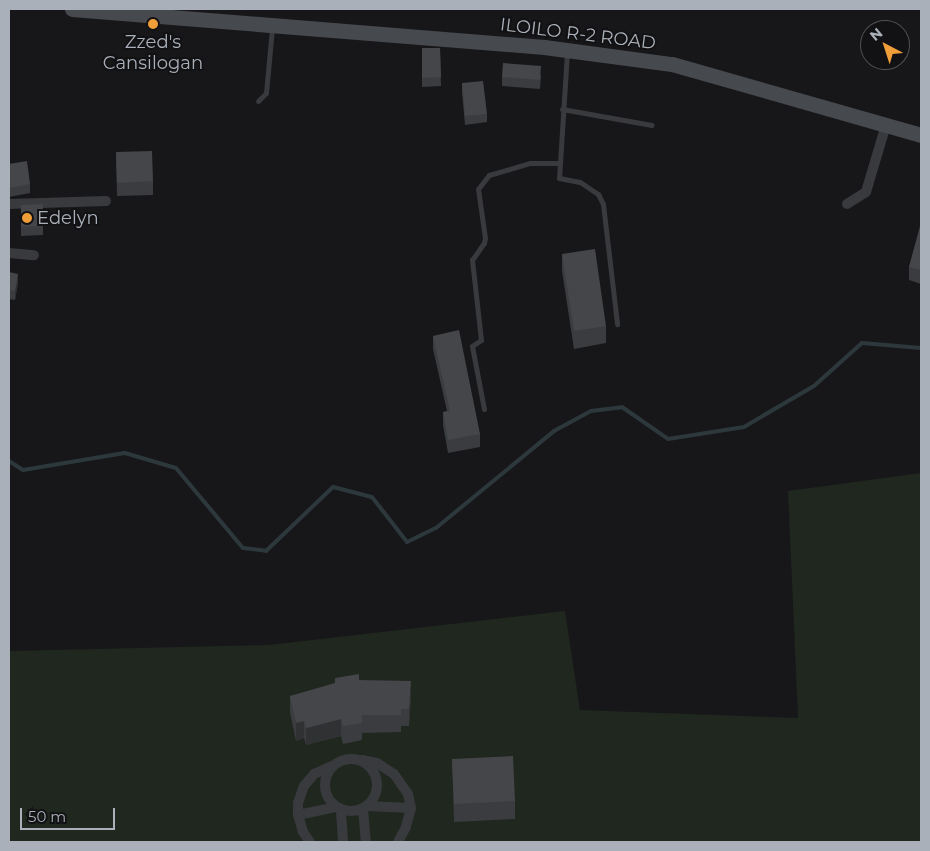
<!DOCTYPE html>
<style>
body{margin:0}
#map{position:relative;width:930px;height:851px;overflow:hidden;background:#171719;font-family:Montserrat,sans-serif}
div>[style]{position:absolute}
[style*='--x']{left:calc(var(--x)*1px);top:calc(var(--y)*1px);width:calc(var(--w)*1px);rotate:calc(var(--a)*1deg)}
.green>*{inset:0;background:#1f271f}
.stream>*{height:4px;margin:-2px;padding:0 2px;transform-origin:2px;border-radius:2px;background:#2d383d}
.service>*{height:5px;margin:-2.5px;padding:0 2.5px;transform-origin:2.5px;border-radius:2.5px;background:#383a3e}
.minor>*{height:10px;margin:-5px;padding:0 5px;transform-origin:5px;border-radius:5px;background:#383a3e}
.minor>.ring{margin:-5px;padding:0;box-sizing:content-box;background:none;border:10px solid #383a3e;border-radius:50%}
.secondary>*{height:15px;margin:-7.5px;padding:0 7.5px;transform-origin:7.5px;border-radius:7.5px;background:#46494e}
.wall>*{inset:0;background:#3a3c3f}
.shaded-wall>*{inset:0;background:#303133}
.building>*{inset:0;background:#444649}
.dots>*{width:14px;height:14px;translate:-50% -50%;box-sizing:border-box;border:2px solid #121214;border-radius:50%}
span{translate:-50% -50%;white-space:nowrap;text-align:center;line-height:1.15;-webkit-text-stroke:4px #121214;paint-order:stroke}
.street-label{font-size:18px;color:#aab0b9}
.poi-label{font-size:18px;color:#aab0b9}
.left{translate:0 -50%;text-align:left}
.frame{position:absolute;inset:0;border:10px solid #aab0b9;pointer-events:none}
.north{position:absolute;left:860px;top:20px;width:50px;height:50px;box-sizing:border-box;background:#121214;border:1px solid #4f5156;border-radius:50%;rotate:320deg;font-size:14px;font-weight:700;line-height:20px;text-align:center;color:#aab0b9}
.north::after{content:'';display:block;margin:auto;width:18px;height:22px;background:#ef9e3a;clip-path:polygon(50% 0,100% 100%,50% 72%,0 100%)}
.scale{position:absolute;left:20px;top:808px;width:95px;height:22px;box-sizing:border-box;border:2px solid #aab0b9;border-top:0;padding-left:6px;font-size:15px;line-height:18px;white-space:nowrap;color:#aab0b9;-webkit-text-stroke:4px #121214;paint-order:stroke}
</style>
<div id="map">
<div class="green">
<i style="clip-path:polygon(921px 473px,921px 842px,9px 842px,9px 651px,269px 645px,565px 611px,580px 710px,798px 718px,788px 491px)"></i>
</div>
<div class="stream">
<i style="--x:9;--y:461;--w:17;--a:33"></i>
<i style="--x:23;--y:470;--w:103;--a:-9.5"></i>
<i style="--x:125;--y:453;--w:53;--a:16.4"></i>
<i style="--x:176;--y:468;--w:104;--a:50.1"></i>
<i style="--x:243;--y:548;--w:23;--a:7"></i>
<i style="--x:266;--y:551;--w:93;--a:-43.7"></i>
<i style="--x:333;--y:487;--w:40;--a:14.4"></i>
<i style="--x:372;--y:497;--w:57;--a:52.1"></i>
<i style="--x:407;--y:542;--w:32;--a:-26"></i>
<i style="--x:436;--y:528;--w:153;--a:-39.4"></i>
<i style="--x:554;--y:431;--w:42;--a:-28.4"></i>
<i style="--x:591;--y:411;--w:31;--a:-7"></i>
<i style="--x:622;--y:407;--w:56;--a:34.8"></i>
<i style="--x:668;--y:439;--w:77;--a:-9"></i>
<i style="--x:744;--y:427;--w:81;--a:-30.4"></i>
<i style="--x:814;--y:386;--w:64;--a:-41.9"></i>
<i style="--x:862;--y:343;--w:59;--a:4.8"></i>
</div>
<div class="service">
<i style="--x:567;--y:52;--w:126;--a:93.6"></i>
<i style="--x:559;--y:178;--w:21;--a:11"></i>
<i style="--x:580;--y:182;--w:22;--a:34"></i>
<i style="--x:598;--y:194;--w:11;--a:63"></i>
<i style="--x:603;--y:204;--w:121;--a:83.3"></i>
<i style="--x:258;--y:101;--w:11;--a:-45"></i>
<i style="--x:266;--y:93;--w:65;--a:-84.7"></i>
<i style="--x:562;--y:109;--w:91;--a:10.1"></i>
<i style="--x:484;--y:409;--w:64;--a:-100.8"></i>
<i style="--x:472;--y:346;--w:11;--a:-34"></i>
<i style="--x:481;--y:340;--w:81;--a:-96.4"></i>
<i style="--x:472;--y:260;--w:21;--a:-55"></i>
<i style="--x:484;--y:243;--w:5;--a:-79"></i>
<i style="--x:485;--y:238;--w:49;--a:-98.1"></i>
<i style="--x:478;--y:189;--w:18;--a:-52"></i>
<i style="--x:489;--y:175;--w:43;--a:-16.3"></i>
<i style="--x:530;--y:163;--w:30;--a:0"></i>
</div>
<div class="minor">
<i style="--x:9;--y:204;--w:97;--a:-1.8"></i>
<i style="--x:847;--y:204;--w:22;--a:-32"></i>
<i style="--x:866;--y:192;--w:70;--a:-73.4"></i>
<i style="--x:9;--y:253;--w:25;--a:5"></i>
<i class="ring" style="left:325px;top:759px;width:42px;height:42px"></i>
<i style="--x:362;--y:760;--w:15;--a:11"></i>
<i style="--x:377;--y:763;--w:20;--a:33"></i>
<i style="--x:394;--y:774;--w:24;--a:55"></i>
<i style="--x:408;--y:794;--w:14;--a:78"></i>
<i style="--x:411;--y:808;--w:20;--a:105"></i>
<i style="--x:406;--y:827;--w:17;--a:118"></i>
<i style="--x:367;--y:806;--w:44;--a:2.6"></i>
<i style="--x:363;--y:809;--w:33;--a:85"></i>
<i style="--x:341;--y:812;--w:30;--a:86"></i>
<i style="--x:298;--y:815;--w:38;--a:-12"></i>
<i style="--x:310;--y:842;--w:12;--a:-125"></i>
<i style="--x:303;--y:832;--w:18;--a:-106"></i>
<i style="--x:298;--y:815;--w:12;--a:-90"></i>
<i style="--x:298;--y:803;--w:18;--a:-71"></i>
<i style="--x:304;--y:786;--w:16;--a:-50"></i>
<i style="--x:314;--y:774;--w:20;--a:-24"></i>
</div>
<div class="secondary">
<i style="--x:72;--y:9;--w:474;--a:4.6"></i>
<i style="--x:544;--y:47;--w:129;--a:7.6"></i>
<i style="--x:672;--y:64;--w:259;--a:15.9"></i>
</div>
<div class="wall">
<i style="clip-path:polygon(422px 48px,440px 48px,441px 86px,422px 87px)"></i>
<i style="clip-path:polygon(541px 75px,540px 89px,502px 86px,502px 77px)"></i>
<i style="clip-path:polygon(462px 83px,487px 114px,487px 122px,465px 125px,462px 92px)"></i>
<i style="clip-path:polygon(116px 152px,153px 181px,153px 195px,117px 196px)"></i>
<i style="clip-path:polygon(9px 164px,30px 184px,30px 193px,9px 197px)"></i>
<i style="clip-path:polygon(43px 204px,43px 235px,21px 236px,21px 205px)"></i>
<i style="clip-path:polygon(921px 226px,921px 284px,909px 280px,909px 267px)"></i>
<i style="clip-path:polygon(562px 254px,606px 326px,606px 343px,574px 349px,562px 271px)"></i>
<i style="clip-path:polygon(9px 272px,18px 283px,15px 300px,9px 299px)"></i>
<i style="clip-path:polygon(433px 336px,480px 434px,480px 447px,448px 453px,443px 425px,443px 412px,447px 411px,433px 349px)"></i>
<i style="clip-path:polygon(359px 680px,411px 698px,409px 726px,401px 726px,401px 732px,362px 733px,362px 740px,343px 744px,341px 736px,306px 745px,304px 738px,296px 741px,290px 713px,290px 696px)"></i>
<i style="clip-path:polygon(452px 759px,515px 801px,515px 819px,454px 822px)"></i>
</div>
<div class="shaded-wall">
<i style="clip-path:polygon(18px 274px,18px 283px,15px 300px,15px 291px)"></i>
<i style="clip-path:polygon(411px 681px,411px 698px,409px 726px,409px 709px)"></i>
<i style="clip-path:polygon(341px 719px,341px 736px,306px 745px,306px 728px)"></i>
<i style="clip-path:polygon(304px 721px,304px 738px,296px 741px,296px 723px)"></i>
</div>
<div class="building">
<i style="clip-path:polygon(422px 48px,440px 48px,441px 77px,422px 78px)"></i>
<i style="clip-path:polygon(503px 63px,541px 66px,540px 80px,502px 77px)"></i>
<i style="clip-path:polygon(483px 81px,487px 114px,465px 116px,462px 83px)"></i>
<i style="clip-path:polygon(152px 151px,153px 181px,117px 183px,116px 152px)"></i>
<i style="clip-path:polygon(27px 161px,30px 184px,9px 188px,9px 164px)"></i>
<i style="clip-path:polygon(43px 204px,43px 226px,21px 227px,21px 205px)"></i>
<i style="clip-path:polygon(920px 226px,921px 226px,921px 270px,909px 267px)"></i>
<i style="clip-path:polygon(595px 249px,606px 326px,574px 331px,562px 254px)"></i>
<i style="clip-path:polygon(9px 272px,18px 274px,15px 291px,9px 290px)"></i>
<i style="clip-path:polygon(459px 330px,480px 434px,448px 440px,443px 412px,450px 411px,433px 336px)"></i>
<i style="clip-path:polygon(359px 674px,359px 680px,411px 681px,409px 709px,401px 709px,401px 715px,362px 715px,362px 723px,343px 726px,341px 719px,306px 728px,304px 721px,296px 723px,290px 696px,335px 683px,335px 678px)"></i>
<i style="clip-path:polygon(513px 756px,515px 801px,454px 804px,452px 759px)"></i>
</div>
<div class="dots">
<i style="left:153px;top:24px;background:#ef9e3a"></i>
<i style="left:27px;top:218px;background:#ef9e3a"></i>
</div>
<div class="street-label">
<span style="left:578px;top:34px;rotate:7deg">ILOILO R-2 ROAD</span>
</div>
<div class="poi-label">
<span style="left:153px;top:53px">Zzed's<br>Cansilogan</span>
<span class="left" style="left:37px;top:218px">Edelyn</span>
</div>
<div class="frame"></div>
<div class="north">N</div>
<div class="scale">50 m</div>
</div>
